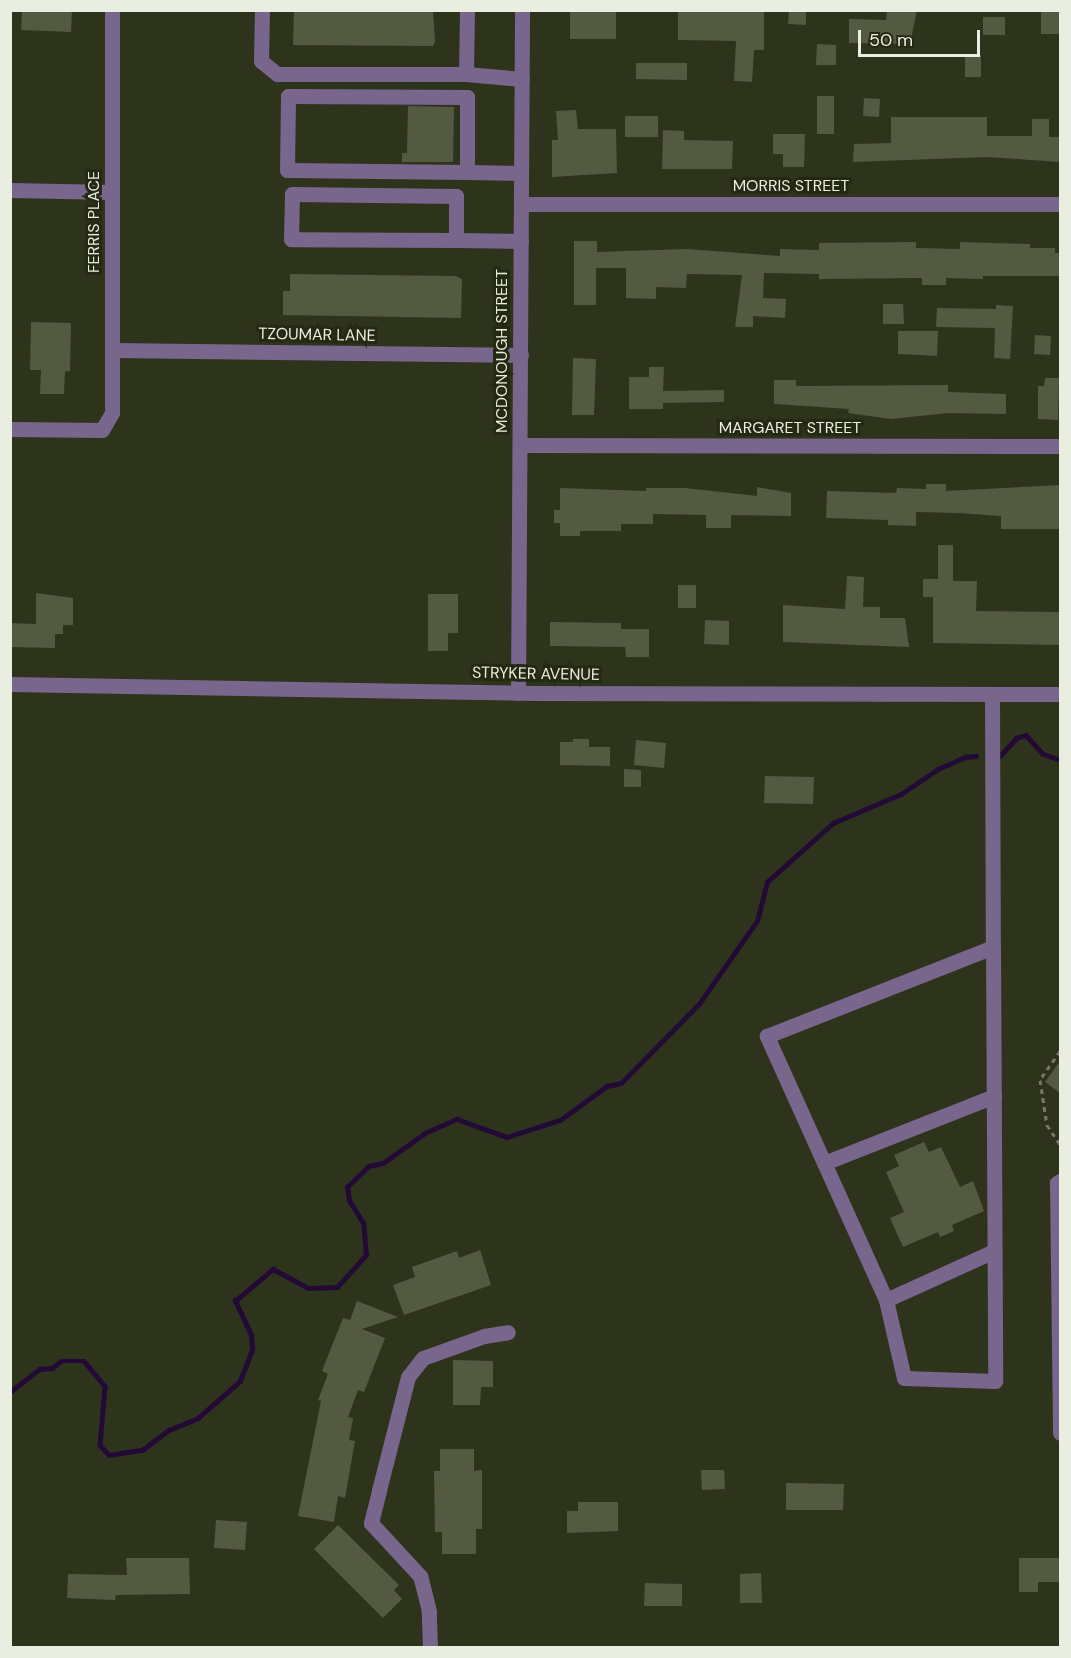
<!DOCTYPE html>
<style>
body{margin:0}
#map{position:relative;width:1071px;height:1658px;overflow:hidden;background:#2e331c;font-family:"DM Sans",sans-serif}
div>[style]{position:absolute}
[style*='--x']{left:calc(var(--x)*1px);top:calc(var(--y)*1px);width:calc(var(--w)*1px);rotate:calc(var(--a)*1deg)}
.stream>*{height:4.5px;margin:-2.25px;padding:0 2.25px;transform-origin:2.25px;border-radius:2.25px;background:#230a36}
.building>*{inset:0;background:#545a42}
.path>*{height:3px;margin-top:-1.5px;transform-origin:0;background:repeating-linear-gradient(90deg,#757966 0 4.5px,transparent 0 9px)}
.minor>*{height:15px;margin:-7.5px;padding:0 7.5px;transform-origin:7.5px;border-radius:7.5px;background:#79668d}
span{translate:-50% -50%;white-space:nowrap;text-align:center;line-height:1.15;-webkit-text-stroke:6px #242913;paint-order:stroke}
.street-label{font-size:16px;color:#eaeee0}
.frame{position:absolute;inset:0;border:12px solid #eaeee0;pointer-events:none}
.scale{position:absolute;left:858px;top:30px;width:122px;height:27px;box-sizing:border-box;border:3px solid #eaeee0;border-top:0;padding-left:8px;font-size:18px;line-height:21px;white-space:nowrap;color:#eaeee0;-webkit-text-stroke:4px #242913;paint-order:stroke}
</style>
<div id="map">
<div class="stream">
<i style="--x:1000;--y:756;--w:24;--a:-48"></i>
<i style="--x:1016;--y:738;--w:10;--a:-17"></i>
<i style="--x:1026;--y:735;--w:25;--a:48"></i>
<i style="--x:1043;--y:754;--w:18;--a:19"></i>
<i style="--x:10;--y:1392;--w:37;--a:-38"></i>
<i style="--x:39;--y:1369;--w:13;--a:-4"></i>
<i style="--x:52;--y:1368;--w:11;--a:-38"></i>
<i style="--x:61;--y:1361;--w:23;--a:0"></i>
<i style="--x:84;--y:1361;--w:33;--a:50"></i>
<i style="--x:105;--y:1386;--w:59;--a:94.8"></i>
<i style="--x:100;--y:1445;--w:13;--a:48"></i>
<i style="--x:109;--y:1455;--w:33;--a:-9"></i>
<i style="--x:142;--y:1450;--w:34;--a:-37"></i>
<i style="--x:169;--y:1430;--w:31;--a:-22"></i>
<i style="--x:198;--y:1418;--w:56;--a:-41.4"></i>
<i style="--x:240;--y:1381;--w:34;--a:-69"></i>
<i style="--x:252;--y:1349;--w:14;--a:-94"></i>
<i style="--x:251;--y:1335;--w:38;--a:-115"></i>
<i style="--x:235;--y:1301;--w:50;--a:-40.1"></i>
<i style="--x:273;--y:1269;--w:40;--a:28"></i>
<i style="--x:308;--y:1288;--w:29;--a:-2"></i>
<i style="--x:337;--y:1287;--w:43;--a:-47.8"></i>
<i style="--x:366;--y:1255;--w:32;--a:-95"></i>
<i style="--x:363;--y:1223;--w:26;--a:-122"></i>
<i style="--x:349;--y:1201;--w:14;--a:-98"></i>
<i style="--x:347;--y:1187;--w:30;--a:-44"></i>
<i style="--x:369;--y:1166;--w:14;--a:-12"></i>
<i style="--x:383;--y:1163;--w:52;--a:-35.5"></i>
<i style="--x:425;--y:1133;--w:35;--a:-24"></i>
<i style="--x:457;--y:1119;--w:53;--a:19.8"></i>
<i style="--x:507;--y:1137;--w:56;--a:-17.8"></i>
<i style="--x:560;--y:1120;--w:58;--a:-35.9"></i>
<i style="--x:607;--y:1086;--w:14;--a:-12"></i>
<i style="--x:621;--y:1083;--w:111;--a:-45.4"></i>
<i style="--x:699;--y:1004;--w:101;--a:-55.1"></i>
<i style="--x:757;--y:921;--w:40;--a:-75.6"></i>
<i style="--x:767;--y:882;--w:89;--a:-41.8"></i>
<i style="--x:833;--y:823;--w:74;--a:-23.1"></i>
<i style="--x:901;--y:794;--w:45;--a:-34"></i>
<i style="--x:938;--y:769;--w:30;--a:-24"></i>
<i style="--x:965;--y:757;--w:11;--a:-5"></i>
</div>
<div class="building">
<i style="clip-path:polygon(22px 10px,72px 10px,71px 32px,21px 30px)"></i>
<i style="clip-path:polygon(294px 10px,433px 10px,435px 42px,433px 46px,293px 45px)"></i>
<i style="clip-path:polygon(678px 10px,764px 10px,764px 50px,754px 50px,752px 82px,734px 81px,736px 41px,678px 40px)"></i>
<i style="clip-path:polygon(789px 10px,806px 10px,806px 25px,788px 24px)"></i>
<i style="clip-path:polygon(887px 10px,917px 10px,910px 44px,849px 43px,849px 19px,886px 20px)"></i>
<i style="clip-path:polygon(570px 11px,616px 12px,616px 39px,570px 39px)"></i>
<i style="clip-path:polygon(1041px 12px,1060px 12px,1060px 34px,1041px 34px)"></i>
<i style="clip-path:polygon(983px 17px,1005px 17px,1005px 35px,983px 35px)"></i>
<i style="clip-path:polygon(817px 44px,836px 45px,836px 65px,816px 65px)"></i>
<i style="clip-path:polygon(965px 55px,981px 55px,981px 77px,965px 77px)"></i>
<i style="clip-path:polygon(636px 63px,687px 63px,687px 80px,636px 79px)"></i>
<i style="clip-path:polygon(817px 96px,834px 96px,834px 134px,817px 134px)"></i>
<i style="clip-path:polygon(864px 98px,880px 99px,879px 117px,863px 116px)"></i>
<i style="clip-path:polygon(408px 106px,454px 107px,453px 162px,402px 162px,402px 153px,407px 153px)"></i>
<i style="clip-path:polygon(576px 110px,578px 129px,616px 129px,617px 173px,552px 177px,552px 140px,558px 140px,556px 111px)"></i>
<i style="clip-path:polygon(625px 116px,658px 116px,658px 137px,625px 137px)"></i>
<i style="clip-path:polygon(891px 117px,987px 117px,987px 136px,1032px 136px,1032px 119px,1049px 119px,1049px 137px,1060px 137px,1060px 162px,987px 157px,853px 162px,854px 144px,891px 143px)"></i>
<i style="clip-path:polygon(663px 130px,684px 131px,684px 140px,733px 141px,732px 169px,662px 169px)"></i>
<i style="clip-path:polygon(773px 134px,805px 134px,804px 167px,783px 167px,783px 154px,773px 154px)"></i>
<i style="clip-path:polygon(574px 241px,597px 241px,597px 252px,687px 249px,780px 256px,780px 249px,819px 250px,819px 243px,916px 242px,916px 248px,960px 249px,960px 242px,1030px 244px,1030px 248px,1055px 248px,1055px 253px,1060px 253px,1060px 276px,983px 276px,983px 279px,946px 278px,946px 285px,922px 285px,922px 278px,819px 279px,819px 274px,764px 273px,763px 298px,786px 299px,785px 318px,753px 316px,753px 327px,735px 327px,742px 275px,687px 274px,686px 288px,656px 287px,656px 299px,626px 298px,626px 268px,596px 268px,596px 305px,574px 305px)"></i>
<i style="clip-path:polygon(290px 274px,456px 276px,462px 279px,461px 318px,283px 315px,283px 291px,290px 291px)"></i>
<i style="clip-path:polygon(883px 304px,903px 304px,904px 324px,883px 324px)"></i>
<i style="clip-path:polygon(996px 305px,1013px 306px,1010px 359px,994px 358px,995px 328px,936px 327px,937px 308px,996px 309px)"></i>
<i style="clip-path:polygon(31px 322px,71px 323px,70px 371px,65px 371px,64px 394px,40px 394px,41px 370px,30px 370px)"></i>
<i style="clip-path:polygon(898px 331px,938px 331px,937px 356px,898px 354px)"></i>
<i style="clip-path:polygon(1035px 335px,1051px 336px,1050px 355px,1034px 354px)"></i>
<i style="clip-path:polygon(573px 358px,596px 359px,594px 415px,572px 415px)"></i>
<i style="clip-path:polygon(649px 367px,664px 367px,663px 391px,724px 390px,724px 402px,663px 403px,663px 409px,629px 409px,629px 377px,649px 377px)"></i>
<i style="clip-path:polygon(1045px 378px,1059px 378px,1058px 420px,1038px 419px,1038px 386px,1044px 386px)"></i>
<i style="clip-path:polygon(774px 380px,796px 380px,796px 386px,948px 385px,948px 392px,1006px 394px,1006px 414px,948px 413px,891px 419px,848px 413px,849px 409px,774px 404px)"></i>
<i style="clip-path:polygon(926px 484px,946px 484px,946px 491px,1060px 485px,1060px 529px,1001px 529px,1001px 516px,958px 513px,916px 512px,916px 526px,888px 525px,888px 520px,826px 518px,827px 491px,896px 493px,897px 488px,926px 489px)"></i>
<i style="clip-path:polygon(757px 487px,791px 493px,791px 516px,731px 515px,731px 528px,706px 528px,706px 515px,653px 514px,653px 524px,621px 524px,621px 531px,580px 531px,580px 536px,560px 536px,560px 523px,554px 523px,554px 510px,560px 510px,560px 488px,646px 491px,646px 488px,685px 488px,757px 496px)"></i>
<i style="clip-path:polygon(938px 545px,953px 545px,953px 581px,977px 581px,976px 611px,1060px 612px,1060px 645px,933px 643px,933px 597px,923px 597px,923px 579px,938px 579px)"></i>
<i style="clip-path:polygon(847px 576px,864px 577px,863px 607px,880px 607px,880px 618px,905px 618px,909px 647px,783px 642px,783px 605px,845px 609px)"></i>
<i style="clip-path:polygon(678px 585px,696px 585px,696px 608px,678px 608px)"></i>
<i style="clip-path:polygon(36px 593px,73px 598px,73px 625px,63px 625px,63px 634px,55px 634px,55px 648px,10px 647px,10px 623px,36px 624px)"></i>
<i style="clip-path:polygon(428px 594px,458px 594px,458px 633px,448px 633px,448px 651px,428px 651px)"></i>
<i style="clip-path:polygon(705px 620px,729px 621px,729px 645px,704px 644px)"></i>
<i style="clip-path:polygon(550px 622px,621px 623px,621px 629px,649px 629px,649px 657px,626px 657px,625px 647px,550px 646px)"></i>
<i style="clip-path:polygon(573px 739px,589px 739px,589px 747px,610px 747px,610px 766px,560px 765px,560px 742px,573px 742px)"></i>
<i style="clip-path:polygon(636px 740px,666px 743px,664px 768px,634px 765px)"></i>
<i style="clip-path:polygon(624px 769px,641px 770px,641px 787px,624px 787px)"></i>
<i style="clip-path:polygon(765px 776px,814px 777px,813px 804px,764px 803px)"></i>
<i style="clip-path:polygon(1060px 1061px,1060px 1093px,1045px 1082px)"></i>
<i style="clip-path:polygon(924px 1142px,929px 1152px,941px 1147px,960px 1187px,973px 1181px,984px 1211px,952px 1225px,954px 1231px,940px 1237px,938px 1232px,903px 1247px,890px 1218px,904px 1212px,886px 1172px,899px 1166px,894px 1155px)"></i>
<i style="clip-path:polygon(480px 1250px,491px 1285px,404px 1315px,393px 1285px,415px 1277px,412px 1267px,457px 1251px,459px 1258px)"></i>
<i style="clip-path:polygon(357px 1301px,398px 1317px,362px 1329px,385px 1338px,364px 1392px,358px 1390px,348px 1417px,353px 1418px,349px 1440px,355px 1441px,345px 1498px,338px 1496px,334px 1522px,298px 1516px,321px 1401px,318px 1400px,328px 1374px,322px 1371px,343px 1318px,350px 1320px)"></i>
<i style="clip-path:polygon(453px 1360px,493px 1361px,493px 1387px,481px 1387px,480px 1405px,453px 1405px)"></i>
<i style="clip-path:polygon(440px 1449px,474px 1449px,474px 1471px,482px 1470px,482px 1529px,476px 1529px,476px 1554px,442px 1554px,442px 1532px,435px 1532px,434px 1471px,440px 1471px)"></i>
<i style="clip-path:polygon(701px 1470px,724px 1470px,725px 1489px,702px 1490px)"></i>
<i style="clip-path:polygon(786px 1483px,844px 1484px,843px 1510px,786px 1510px)"></i>
<i style="clip-path:polygon(578px 1502px,618px 1502px,618px 1531px,567px 1533px,567px 1511px,578px 1511px)"></i>
<i style="clip-path:polygon(216px 1520px,247px 1522px,245px 1550px,214px 1548px)"></i>
<i style="clip-path:polygon(338px 1525px,399px 1585px,394px 1590px,402px 1599px,383px 1618px,314px 1549px)"></i>
<i style="clip-path:polygon(126px 1558px,189px 1558px,190px 1594px,116px 1595px,115px 1600px,67px 1598px,68px 1574px,127px 1575px)"></i>
<i style="clip-path:polygon(1019px 1558px,1060px 1558px,1060px 1582px,1038px 1582px,1038px 1592px,1019px 1592px)"></i>
<i style="clip-path:polygon(761px 1573px,762px 1603px,740px 1603px,740px 1574px)"></i>
<i style="clip-path:polygon(645px 1583px,682px 1584px,682px 1606px,644px 1606px)"></i>
</div>
<div class="path">
<i style="--x:1060;--y:1051;--w:35;--a:125"></i>
<i style="--x:1040;--y:1080;--w:46;--a:81.2"></i>
<i style="--x:1047;--y:1125;--w:23;--a:56"></i>
</div>
<div class="minor">
<i style="--x:262;--y:10;--w:51;--a:91.1"></i>
<i style="--x:261;--y:61;--w:21;--a:39"></i>
<i style="--x:277;--y:74;--w:189;--a:0"></i>
<i style="--x:466;--y:74;--w:56;--a:5.1"></i>
<i style="--x:466;--y:74;--w:64;--a:-89.1"></i>
<i style="--x:467;--y:172;--w:180;--a:-179.4"></i>
<i style="--x:287;--y:170;--w:74;--a:-89.2"></i>
<i style="--x:288;--y:96;--w:179;--a:0.3"></i>
<i style="--x:467;--y:97;--w:75;--a:90"></i>
<i style="--x:467;--y:172;--w:54;--a:1.1"></i>
<i style="--x:10;--y:190;--w:102;--a:1.1"></i>
<i style="--x:521;--y:204;--w:539;--a:0"></i>
<i style="--x:456;--y:240;--w:165;--a:-179.7"></i>
<i style="--x:291;--y:239;--w:45;--a:-88.7"></i>
<i style="--x:292;--y:194;--w:164;--a:0.7"></i>
<i style="--x:456;--y:196;--w:44;--a:90"></i>
<i style="--x:456;--y:240;--w:65;--a:0.9"></i>
<i style="--x:112;--y:350;--w:409;--a:0.7"></i>
<i style="--x:10;--y:429;--w:92;--a:0.6"></i>
<i style="--x:102;--y:430;--w:20;--a:-60"></i>
<i style="--x:112;--y:413;--w:403;--a:-90"></i>
<i style="--x:520;--y:445;--w:540;--a:0.11"></i>
<i style="--x:10;--y:684;--w:525;--a:0.98"></i>
<i style="--x:535;--y:693;--w:525;--a:0.11"></i>
<i style="--x:518;--y:693;--w:683;--a:-89.66"></i>
<i style="--x:992;--y:694;--w:253;--a:89.8"></i>
<i style="--x:993;--y:947;--w:434;--a:89.7"></i>
<i style="--x:995;--y:1381;--w:91;--a:-178.1"></i>
<i style="--x:904;--y:1378;--w:80;--a:-103"></i>
<i style="--x:886;--y:1300;--w:290;--a:-114.3"></i>
<i style="--x:767;--y:1036;--w:243;--a:-21.5"></i>
<i style="--x:824;--y:1163;--w:183;--a:-21.5"></i>
<i style="--x:1060;--y:1181;--w:4;--a:146"></i>
<i style="--x:1057;--y:1183;--w:250;--a:89.3"></i>
<i style="--x:886;--y:1300;--w:119;--a:-24.4"></i>
<i style="--x:430;--y:1648;--w:37;--a:-92"></i>
<i style="--x:429;--y:1611;--w:36;--a:-104"></i>
<i style="--x:420;--y:1576;--w:72;--a:-132.8"></i>
<i style="--x:371;--y:1523;--w:34;--a:-76"></i>
<i style="--x:379;--y:1490;--w:117;--a:-75.6"></i>
<i style="--x:408;--y:1377;--w:24;--a:-52"></i>
<i style="--x:423;--y:1358;--w:65;--a:-19.8"></i>
<i style="--x:484;--y:1336;--w:24;--a:-9"></i>
</div>
<div class="street-label">
<span style="left:791px;top:186px">MORRIS STREET</span>
<span style="left:94px;top:222px;rotate:-90deg">FERRIS PLACE</span>
<span style="left:317px;top:335px;rotate:1deg">TZOUMAR LANE</span>
<span style="left:502px;top:351px;rotate:-90deg">MCDONOUGH STREET</span>
<span style="left:790px;top:428px">MARGARET STREET</span>
<span style="left:536px;top:674px;rotate:1deg">STRYKER AVENUE</span>
</div>
<div class="frame"></div>
<div class="scale">50 m</div>
</div>
